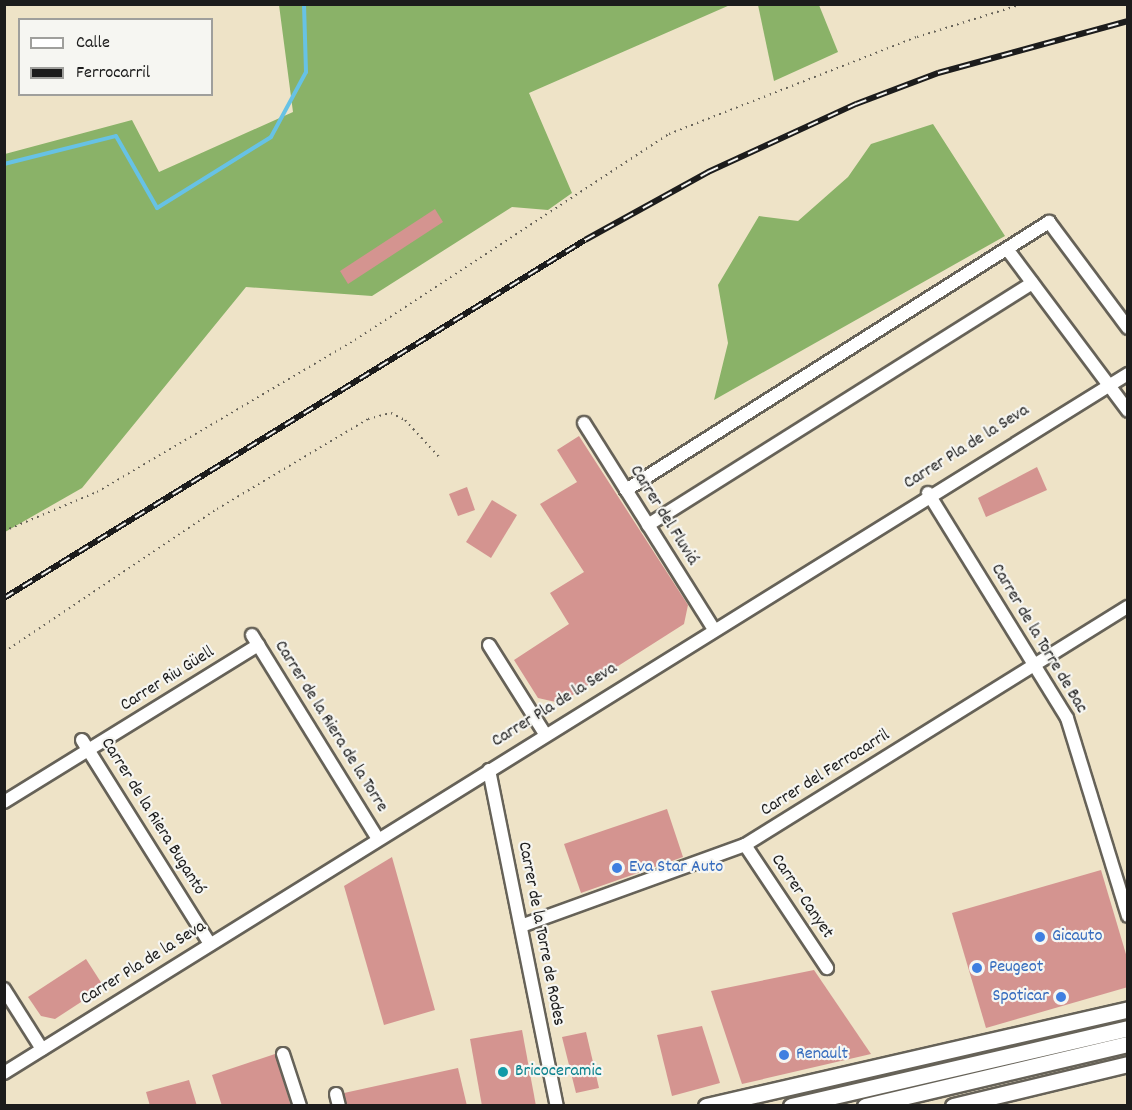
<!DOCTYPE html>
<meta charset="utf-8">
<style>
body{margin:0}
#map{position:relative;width:1132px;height:1110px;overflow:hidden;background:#eee3c7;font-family:Dekko,sans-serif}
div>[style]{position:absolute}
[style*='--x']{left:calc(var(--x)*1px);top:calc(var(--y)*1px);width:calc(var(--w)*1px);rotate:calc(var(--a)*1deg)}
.forest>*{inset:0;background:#8ab268}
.stream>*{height:4px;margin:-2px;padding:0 2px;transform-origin:2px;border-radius:2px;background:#67c2e5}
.building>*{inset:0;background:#d49490}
.path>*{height:2px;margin-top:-1px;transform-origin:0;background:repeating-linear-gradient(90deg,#666258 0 1.5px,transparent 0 6px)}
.roads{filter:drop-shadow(2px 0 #666258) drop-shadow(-2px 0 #666258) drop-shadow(0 2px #666258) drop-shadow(0 -2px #666258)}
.minor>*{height:12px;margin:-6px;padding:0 6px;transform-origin:6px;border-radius:6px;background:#fff}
.major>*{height:15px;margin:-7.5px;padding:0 7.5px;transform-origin:7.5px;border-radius:7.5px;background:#fff}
.rail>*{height:6px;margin-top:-3px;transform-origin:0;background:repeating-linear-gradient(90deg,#f6f6f2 0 11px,#1c1c1c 0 22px);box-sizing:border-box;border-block:2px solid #1c1c1c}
.dots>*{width:16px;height:16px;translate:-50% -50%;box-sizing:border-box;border:3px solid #f6f6f2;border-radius:50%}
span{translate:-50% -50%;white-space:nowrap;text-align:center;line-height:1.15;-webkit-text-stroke:4.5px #f6f6f2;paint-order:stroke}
.street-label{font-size:18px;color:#1c1c1c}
.shop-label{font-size:18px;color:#366cbe}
.left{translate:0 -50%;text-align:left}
.right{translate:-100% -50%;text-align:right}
.culture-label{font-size:18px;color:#0d838f}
.frame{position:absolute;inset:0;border:6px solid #1c1c1c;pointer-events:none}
.legend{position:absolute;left:18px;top:18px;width:195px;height:78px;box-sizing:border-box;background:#f6f6f2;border:2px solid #9f9f9c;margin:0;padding:8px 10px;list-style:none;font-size:18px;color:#1c1c1c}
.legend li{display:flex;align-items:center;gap:12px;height:30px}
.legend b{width:30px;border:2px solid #9f9f9c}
</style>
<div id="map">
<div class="forest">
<i style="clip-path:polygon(279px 5px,730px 5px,529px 93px,572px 193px,548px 210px,512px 207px,372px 296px,246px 287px,82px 488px,5px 532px,5px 154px,132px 120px,159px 172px,293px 112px)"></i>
<i style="clip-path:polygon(758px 5px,819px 5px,838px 52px,774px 81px)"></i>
<i style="clip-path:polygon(933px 124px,1005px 236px,714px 400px,728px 343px,718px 285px,759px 216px,798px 221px,848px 177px,871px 144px)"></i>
</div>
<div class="stream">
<i style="--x:4;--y:164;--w:115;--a:-14"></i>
<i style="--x:116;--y:136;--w:83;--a:60.3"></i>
<i style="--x:157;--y:208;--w:134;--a:-31.9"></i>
<i style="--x:271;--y:137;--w:74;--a:-61.7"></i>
<i style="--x:306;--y:72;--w:68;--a:-91.7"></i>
</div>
<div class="building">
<i style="clip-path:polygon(435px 209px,443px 222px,348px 284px,340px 271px)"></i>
<i style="clip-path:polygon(579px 436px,688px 605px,684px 624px,560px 703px,538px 698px,514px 660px,569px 624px,550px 593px,584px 572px,540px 504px,577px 482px,557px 450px)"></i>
<i style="clip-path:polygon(1037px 467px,1047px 490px,986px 517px,978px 498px)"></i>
<i style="clip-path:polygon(467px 487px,475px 510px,458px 516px,449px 494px)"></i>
<i style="clip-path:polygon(492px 500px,517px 515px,491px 558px,466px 542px)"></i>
<i style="clip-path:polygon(667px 809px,683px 857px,581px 893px,564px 844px)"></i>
<i style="clip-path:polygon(392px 857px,435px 1010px,384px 1025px,344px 886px)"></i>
<i style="clip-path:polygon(1101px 870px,1128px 961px,1128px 987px,986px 1028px,952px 913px)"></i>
<i style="clip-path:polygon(86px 959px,104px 987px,55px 1019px,41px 1016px,28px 997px)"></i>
<i style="clip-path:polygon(814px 970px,871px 1054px,742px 1084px,711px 991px)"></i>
<i style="clip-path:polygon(702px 1026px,720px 1083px,672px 1096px,657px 1035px)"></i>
<i style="clip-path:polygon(522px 1030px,536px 1106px,482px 1106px,470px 1039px)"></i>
<i style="clip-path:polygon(586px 1032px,599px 1088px,576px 1093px,562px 1037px)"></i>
<i style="clip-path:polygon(275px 1054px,291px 1106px,222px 1106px,212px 1075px)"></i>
<i style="clip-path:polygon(458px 1068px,467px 1106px,347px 1106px,344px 1093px)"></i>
<i style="clip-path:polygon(189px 1080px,197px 1106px,150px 1106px,146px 1092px)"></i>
</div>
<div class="path">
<i style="--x:4;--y:531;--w:101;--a:-22.8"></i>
<i style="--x:97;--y:492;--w:299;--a:-30.5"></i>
<i style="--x:355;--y:340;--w:376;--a:-33.3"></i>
<i style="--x:669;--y:134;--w:266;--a:-21.4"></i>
<i style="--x:917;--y:37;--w:110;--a:-17.4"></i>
<i style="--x:4;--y:652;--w:257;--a:-33.9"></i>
<i style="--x:217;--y:509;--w:176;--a:-30.8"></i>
<i style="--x:368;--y:419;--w:24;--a:-15"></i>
<i style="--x:391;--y:413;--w:16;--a:27"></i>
<i style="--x:405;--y:420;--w:52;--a:47.4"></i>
</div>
<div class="roads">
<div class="minor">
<i style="--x:1007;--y:249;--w:202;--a:53.2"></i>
<i style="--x:584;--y:423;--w:242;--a:57.8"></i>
<i style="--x:626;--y:490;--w:501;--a:-32.36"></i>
<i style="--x:1049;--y:222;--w:132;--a:53.3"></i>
<i style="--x:928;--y:493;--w:264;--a:58.3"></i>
<i style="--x:1067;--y:718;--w:207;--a:72.9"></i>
<i style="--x:648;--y:525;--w:454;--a:-32.2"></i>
<i style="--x:252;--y:635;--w:240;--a:58.3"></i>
<i style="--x:489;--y:645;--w:105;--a:57.8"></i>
<i style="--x:82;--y:740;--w:241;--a:57.9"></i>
<i style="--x:489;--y:770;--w:343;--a:78.6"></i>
<i style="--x:4;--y:802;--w:299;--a:-31.7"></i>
<i style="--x:745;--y:845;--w:148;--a:56.3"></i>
<i style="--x:521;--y:926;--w:238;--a:-19.9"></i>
<i style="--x:745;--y:845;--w:451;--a:-31.9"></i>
<i style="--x:4;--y:989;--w:71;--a:57.7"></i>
<i style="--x:283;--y:1054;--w:55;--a:71.9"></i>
<i style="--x:4;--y:1073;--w:1324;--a:-31.88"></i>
<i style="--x:336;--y:1094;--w:12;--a:76"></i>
</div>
<div class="major">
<i style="--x:706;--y:1106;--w:433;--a:-12.9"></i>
<i style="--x:791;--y:1106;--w:346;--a:-13"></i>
<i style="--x:865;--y:1106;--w:270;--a:-13.3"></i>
<i style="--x:953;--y:1106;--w:180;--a:-13.5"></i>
</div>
</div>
<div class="rail">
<i style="--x:4;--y:598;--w:682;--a:-31.64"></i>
<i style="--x:585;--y:240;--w:141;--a:-28.9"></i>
<i style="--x:708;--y:172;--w:163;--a:-24.7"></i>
<i style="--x:856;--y:104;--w:88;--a:-20.7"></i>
<i style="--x:938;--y:73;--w:197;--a:-15.3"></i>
</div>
<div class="dots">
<i style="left:617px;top:868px;background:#3f7fe0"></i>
<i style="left:1040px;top:937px;background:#3f7fe0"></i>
<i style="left:977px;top:968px;background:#3f7fe0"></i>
<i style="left:1061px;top:997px;background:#3f7fe0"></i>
<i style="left:784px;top:1055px;background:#3f7fe0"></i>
<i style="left:503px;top:1072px;background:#0f9aa8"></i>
</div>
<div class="street-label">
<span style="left:967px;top:448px;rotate:-32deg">Carrer Pla de la Seva</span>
<span style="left:663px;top:516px;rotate:58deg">Carrer del Fluviá</span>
<span style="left:1038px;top:639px;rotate:59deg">Carrer de la Torre de Bac</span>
<span style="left:168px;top:680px;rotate:-32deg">Carrer Riu Güell</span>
<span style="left:555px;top:706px;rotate:-32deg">Carrer Pla de la Seva</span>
<span style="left:330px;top:727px;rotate:58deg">Carrer de la Riera de la Torre</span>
<span style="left:826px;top:774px;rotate:-32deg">Carrer del Ferrocarril</span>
<span style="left:152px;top:817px;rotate:58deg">Carrer de la Riera Bugantó</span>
<span style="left:801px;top:897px;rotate:56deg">Carrer Canyet</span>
<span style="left:540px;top:934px;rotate:79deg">Carrer de la Torre de Rodes</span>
<span style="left:144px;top:964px;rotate:-32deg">Carrer Pla de la Seva</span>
</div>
<div class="shop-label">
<span class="left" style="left:629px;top:868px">Eva Star Auto</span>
<span class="left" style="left:1052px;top:937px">Gicauto</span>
<span class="left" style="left:989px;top:968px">Peugeot</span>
<span class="right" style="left:1049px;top:997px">Spoticar</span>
<span class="left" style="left:796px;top:1055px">Renault</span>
</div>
<div class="culture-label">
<span class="left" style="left:515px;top:1072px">Bricoceramic</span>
</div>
<div class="frame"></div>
<ul class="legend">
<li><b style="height:8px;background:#fff"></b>Calle</li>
<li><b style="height:8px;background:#1c1c1c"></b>Ferrocarril</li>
</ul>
</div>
